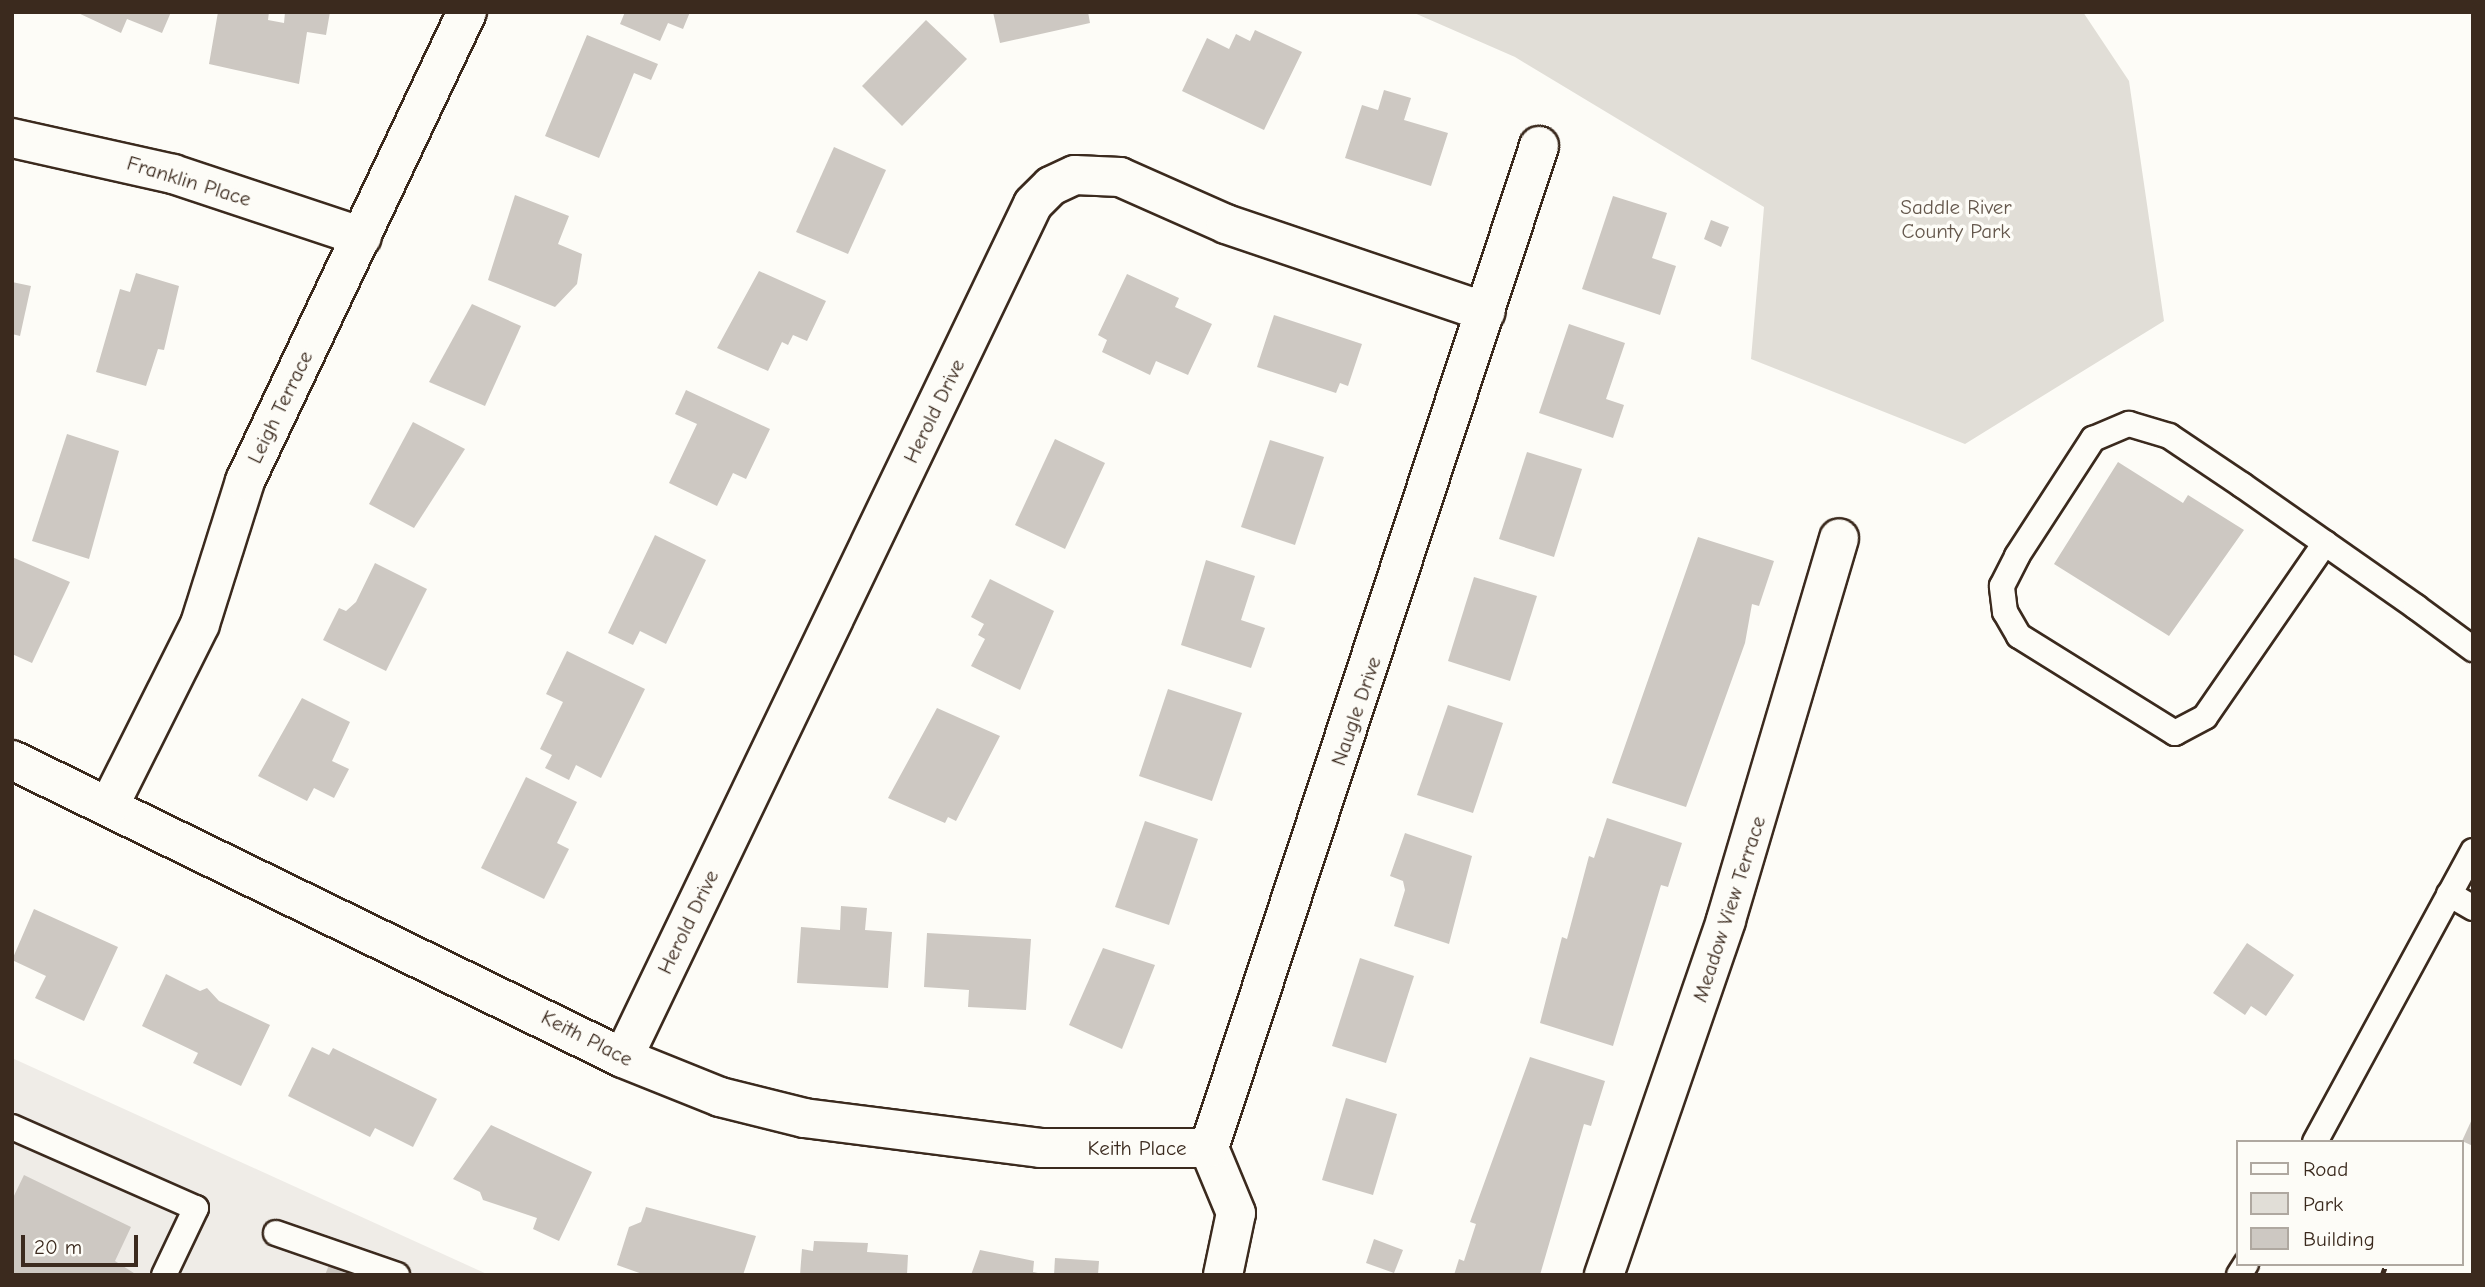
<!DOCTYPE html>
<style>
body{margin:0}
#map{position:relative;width:2485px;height:1287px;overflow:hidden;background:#fdfcf7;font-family:"Comic Neue",sans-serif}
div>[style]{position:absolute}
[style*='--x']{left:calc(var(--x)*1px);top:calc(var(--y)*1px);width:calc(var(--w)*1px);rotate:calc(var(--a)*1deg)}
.built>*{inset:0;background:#efece7}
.green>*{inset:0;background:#e1ded7}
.building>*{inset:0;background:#cdc8c2}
.path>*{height:4.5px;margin-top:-2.25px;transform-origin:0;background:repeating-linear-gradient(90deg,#3b2a1e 0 7px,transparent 0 12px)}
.roads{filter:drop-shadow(2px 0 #3b2a1e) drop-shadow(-2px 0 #3b2a1e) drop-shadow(0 2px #3b2a1e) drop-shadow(0 -2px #3b2a1e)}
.service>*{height:24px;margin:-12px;padding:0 12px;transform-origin:12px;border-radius:12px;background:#fdfcf7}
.minor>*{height:38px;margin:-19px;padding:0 19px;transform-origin:19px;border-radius:19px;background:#fdfcf7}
span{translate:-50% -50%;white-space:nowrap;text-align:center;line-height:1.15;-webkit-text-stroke:7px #fdfcf7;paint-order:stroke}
.street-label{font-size:21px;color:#3b2a1e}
.park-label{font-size:21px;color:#64574c}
.frame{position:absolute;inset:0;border:14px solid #3b2a1e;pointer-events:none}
.legend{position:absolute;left:2236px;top:1140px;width:228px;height:126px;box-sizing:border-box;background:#fdfcf7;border:2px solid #afa8a0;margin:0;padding:9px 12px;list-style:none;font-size:21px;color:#3b2a1e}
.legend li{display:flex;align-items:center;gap:14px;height:35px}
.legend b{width:35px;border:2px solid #afa8a0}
.scale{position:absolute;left:21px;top:1235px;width:117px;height:32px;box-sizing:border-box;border:4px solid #3b2a1e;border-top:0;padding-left:9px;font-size:21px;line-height:24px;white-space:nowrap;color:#3b2a1e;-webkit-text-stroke:5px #fdfcf7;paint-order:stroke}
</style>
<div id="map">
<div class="built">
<i style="clip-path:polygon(12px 1058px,489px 1275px,12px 1275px)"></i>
</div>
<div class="green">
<i style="clip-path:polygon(1412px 12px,2083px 12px,2129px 81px,2164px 321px,1965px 444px,1751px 359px,1764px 207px,1515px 57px)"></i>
</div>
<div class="building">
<i style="clip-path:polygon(76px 12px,171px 12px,162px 33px,127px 19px,121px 33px)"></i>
<i style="clip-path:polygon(218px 12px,269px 12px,268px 20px,284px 23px,285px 12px,330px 12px,326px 35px,307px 32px,299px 84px,209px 64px)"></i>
<i style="clip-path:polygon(625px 12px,690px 12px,683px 29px,668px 23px,660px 41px,620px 24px)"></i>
<i style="clip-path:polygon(993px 12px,1088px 12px,1090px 23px,1000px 43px)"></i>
<i style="clip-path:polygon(926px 20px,967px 59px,902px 126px,862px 86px)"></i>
<i style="clip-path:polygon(1255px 30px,1302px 52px,1264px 130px,1182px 91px,1207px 38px,1229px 49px,1236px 34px,1250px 41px)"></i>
<i style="clip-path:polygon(587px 35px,658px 64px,651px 80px,634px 73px,599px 158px,545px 136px)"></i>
<i style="clip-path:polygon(1384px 90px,1411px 98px,1404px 120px,1448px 133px,1431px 186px,1345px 158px,1362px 105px,1378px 110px)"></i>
<i style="clip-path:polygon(834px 147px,886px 170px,848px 254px,796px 232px)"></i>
<i style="clip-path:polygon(515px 195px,569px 216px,558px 244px,582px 254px,577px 284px,555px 307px,488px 280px)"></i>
<i style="clip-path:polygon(1613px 196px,1667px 213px,1652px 258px,1676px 266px,1660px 315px,1582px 289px)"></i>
<i style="clip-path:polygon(1711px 220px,1729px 227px,1721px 247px,1704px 239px)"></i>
<i style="clip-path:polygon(759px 271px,826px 301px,807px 341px,793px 335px,788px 345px,782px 342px,768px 371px,717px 348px)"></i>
<i style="clip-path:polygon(136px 273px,179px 286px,164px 350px,158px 349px,146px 386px,96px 372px,120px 289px,130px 292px)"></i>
<i style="clip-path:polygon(1127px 274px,1179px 298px,1175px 307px,1212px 324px,1188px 375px,1156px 361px,1150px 375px,1102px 352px,1107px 340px,1098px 335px)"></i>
<i style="clip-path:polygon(12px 282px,31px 286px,20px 336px,12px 334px)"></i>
<i style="clip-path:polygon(472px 304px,521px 326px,485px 406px,429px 382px)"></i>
<i style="clip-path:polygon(1274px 315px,1362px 344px,1348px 386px,1340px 383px,1336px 393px,1257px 367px)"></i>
<i style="clip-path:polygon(1569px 324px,1625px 343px,1606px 399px,1624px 405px,1613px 438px,1539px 413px)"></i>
<i style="clip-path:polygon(686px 390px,770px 429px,746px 479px,733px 473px,717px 506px,669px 483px,697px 424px,675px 414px)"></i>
<i style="clip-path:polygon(413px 422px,465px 449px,414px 528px,369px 504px)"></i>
<i style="clip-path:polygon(67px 434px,119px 451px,89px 559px,32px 541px)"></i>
<i style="clip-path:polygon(1055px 439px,1105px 463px,1065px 549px,1015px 525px)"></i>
<i style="clip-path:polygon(1270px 440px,1324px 457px,1295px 545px,1241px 527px)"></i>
<i style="clip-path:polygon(1527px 452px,1582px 469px,1554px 557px,1499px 539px)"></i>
<i style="clip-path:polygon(2118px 462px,2183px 503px,2188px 495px,2244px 530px,2169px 636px,2054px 564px)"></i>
<i style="clip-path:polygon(655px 535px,706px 560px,666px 644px,640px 631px,633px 645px,608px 633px)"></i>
<i style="clip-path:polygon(1698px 537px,1774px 561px,1759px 606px,1752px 604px,1745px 643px,1686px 807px,1612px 783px)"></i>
<i style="clip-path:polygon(12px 557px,70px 582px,32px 663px,12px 654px)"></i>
<i style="clip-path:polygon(1206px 560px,1255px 576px,1241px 620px,1265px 628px,1251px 668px,1181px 645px)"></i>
<i style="clip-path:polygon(375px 563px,427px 589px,386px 671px,323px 640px,339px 608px,346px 611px,356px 602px)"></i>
<i style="clip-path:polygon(1474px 577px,1537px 596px,1510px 681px,1448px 661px)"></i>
<i style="clip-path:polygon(990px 579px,1054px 611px,1020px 690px,971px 666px,985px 639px,978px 635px,984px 624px,971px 617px)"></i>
<i style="clip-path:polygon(567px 651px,645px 689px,601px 778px,576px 765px,569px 780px,545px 768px,552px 755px,540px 749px,563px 702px,546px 694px)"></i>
<i style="clip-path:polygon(1168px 689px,1242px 713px,1212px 801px,1139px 776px)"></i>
<i style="clip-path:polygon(302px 698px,350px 722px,332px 761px,349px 769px,334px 798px,314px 788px,307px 801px,258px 776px)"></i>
<i style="clip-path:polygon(1448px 705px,1503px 723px,1473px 813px,1417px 795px)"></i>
<i style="clip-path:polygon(937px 708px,1000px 736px,956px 821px,948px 817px,945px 823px,888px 798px)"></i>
<i style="clip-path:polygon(526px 777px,577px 802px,557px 843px,569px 849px,544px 899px,481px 868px)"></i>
<i style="clip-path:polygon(1607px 818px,1682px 843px,1668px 887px,1661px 885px,1613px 1046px,1540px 1023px,1562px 937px,1567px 939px,1589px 856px,1594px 858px)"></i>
<i style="clip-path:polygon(1145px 821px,1198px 839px,1169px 925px,1115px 907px)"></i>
<i style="clip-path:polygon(1405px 833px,1472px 856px,1449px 944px,1394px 926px,1405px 890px,1403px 881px,1390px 876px)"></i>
<i style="clip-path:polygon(841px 906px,867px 908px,865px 930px,892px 932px,888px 988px,797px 983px,801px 927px,840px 930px)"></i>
<i style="clip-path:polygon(34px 909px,118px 947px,84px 1021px,35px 998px,46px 976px,12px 960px)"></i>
<i style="clip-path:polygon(927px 933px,1031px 939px,1026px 1010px,968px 1007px,969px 990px,924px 987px)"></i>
<i style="clip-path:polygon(2247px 943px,2294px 975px,2266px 1016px,2251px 1006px,2245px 1015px,2213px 993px)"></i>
<i style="clip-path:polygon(1103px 948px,1155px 965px,1122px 1049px,1069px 1025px)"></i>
<i style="clip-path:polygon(1360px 958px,1414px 976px,1386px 1063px,1332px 1046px)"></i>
<i style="clip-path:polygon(166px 974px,200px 991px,207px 988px,219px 1001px,270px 1025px,241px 1086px,193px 1063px,198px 1053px,142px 1026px)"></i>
<i style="clip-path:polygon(312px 1047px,329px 1055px,333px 1048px,437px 1099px,413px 1147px,375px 1128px,370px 1137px,288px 1096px)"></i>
<i style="clip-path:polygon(1530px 1057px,1605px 1081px,1591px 1126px,1584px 1124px,1540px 1275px,1454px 1275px,1459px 1259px,1464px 1261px,1476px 1224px,1470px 1222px)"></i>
<i style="clip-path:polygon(1346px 1098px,1397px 1114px,1373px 1195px,1322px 1180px)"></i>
<i style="clip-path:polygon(2473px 1117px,2473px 1146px,2462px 1141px)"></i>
<i style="clip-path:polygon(491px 1125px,592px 1172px,559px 1241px,533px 1229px,537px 1218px,483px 1200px,480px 1192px,453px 1179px)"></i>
<i style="clip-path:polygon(24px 1175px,131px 1227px,115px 1261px,137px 1275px,12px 1275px,12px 1200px)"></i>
<i style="clip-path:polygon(646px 1207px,756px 1236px,743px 1275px,645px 1275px,617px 1265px,629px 1227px,641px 1222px)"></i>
<i style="clip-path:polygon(1374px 1239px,1403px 1250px,1394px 1273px,1366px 1263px)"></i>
<i style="clip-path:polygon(814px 1241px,868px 1243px,867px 1252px,908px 1255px,907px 1275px,800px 1275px,802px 1249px,813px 1251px)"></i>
<i style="clip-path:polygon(980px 1250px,1034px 1261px,1033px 1272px,1048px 1275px,971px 1275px)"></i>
<i style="clip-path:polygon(1055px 1258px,1099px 1261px,1098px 1275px,1054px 1275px)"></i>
<i style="clip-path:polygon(329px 1265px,353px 1275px,325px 1275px)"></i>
</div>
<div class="path">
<i style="--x:2382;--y:1275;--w:12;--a:-70"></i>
</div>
<div class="roads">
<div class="service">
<i style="--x:2325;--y:543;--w:211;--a:124.6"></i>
<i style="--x:2205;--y:717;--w:34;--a:152"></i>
<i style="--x:2175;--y:733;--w:184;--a:-148.1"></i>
<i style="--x:2019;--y:636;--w:28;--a:-120"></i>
<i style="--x:2005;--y:612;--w:26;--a:-97"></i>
<i style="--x:2002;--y:586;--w:34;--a:-63"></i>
<i style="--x:2017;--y:556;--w:140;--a:-57"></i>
<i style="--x:2093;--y:439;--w:39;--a:-23"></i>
<i style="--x:2129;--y:424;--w:42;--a:16.7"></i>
<i style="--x:2169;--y:436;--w:88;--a:33.9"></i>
<i style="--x:2242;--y:485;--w:213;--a:35"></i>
<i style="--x:2416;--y:607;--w:71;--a:36.4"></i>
<i style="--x:2449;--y:894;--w:28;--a:30"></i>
<i style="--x:12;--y:1127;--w:201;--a:23.8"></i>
<i style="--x:196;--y:1208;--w:74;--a:115.5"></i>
<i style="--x:2315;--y:1142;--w:331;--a:-61.5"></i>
<i style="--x:276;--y:1233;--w:128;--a:19.1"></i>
<i style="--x:2239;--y:1275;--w:13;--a:-58"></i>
</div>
<div class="minor">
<i style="--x:12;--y:138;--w:165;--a:12.6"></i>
<i style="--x:173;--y:174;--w:199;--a:18.4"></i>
<i style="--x:12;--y:760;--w:680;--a:26"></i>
<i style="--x:623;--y:1058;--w:105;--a:21.9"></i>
<i style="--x:720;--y:1097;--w:87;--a:14"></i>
<i style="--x:804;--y:1118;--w:238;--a:7.2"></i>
<i style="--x:1040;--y:1148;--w:169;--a:0"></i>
<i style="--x:109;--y:806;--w:203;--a:-63.4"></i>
<i style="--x:200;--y:624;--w:150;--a:-72.5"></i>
<i style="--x:245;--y:481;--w:519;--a:-64.67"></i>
<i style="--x:623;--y:1058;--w:947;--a:-64.35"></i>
<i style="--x:1033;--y:204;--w:25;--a:-45"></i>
<i style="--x:1051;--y:186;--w:26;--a:-25"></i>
<i style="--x:1075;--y:175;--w:45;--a:2.5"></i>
<i style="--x:1120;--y:177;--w:116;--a:23.9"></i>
<i style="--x:1226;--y:224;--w:274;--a:18.7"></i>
<i style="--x:1223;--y:1275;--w:63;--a:-78.2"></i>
<i style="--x:1236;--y:1213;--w:70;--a:-112.6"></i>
<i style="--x:1209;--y:1148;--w:1055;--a:-71.77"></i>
<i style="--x:1604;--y:1275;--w:375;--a:-71"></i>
<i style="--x:1726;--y:920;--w:398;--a:-73.5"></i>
</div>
</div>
<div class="street-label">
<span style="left:189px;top:181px;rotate:17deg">Franklin Place</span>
<span style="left:280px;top:407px;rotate:-64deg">Leigh Terrace</span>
<span style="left:934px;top:411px;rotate:-64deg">Herold Drive</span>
<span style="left:1356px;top:711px;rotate:-71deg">Naugle Drive</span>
<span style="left:1729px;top:909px;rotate:-72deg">Meadow View Terrace</span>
<span style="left:688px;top:922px;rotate:-64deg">Herold Drive</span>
<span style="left:587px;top:1038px;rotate:27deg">Keith Place</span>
<span style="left:1137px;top:1148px">Keith Place</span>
</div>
<div class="park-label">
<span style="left:1956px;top:219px">Saddle River<br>County Park</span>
</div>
<div class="frame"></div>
<ul class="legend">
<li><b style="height:9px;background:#fdfcf7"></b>Road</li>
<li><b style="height:19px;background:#e1ded7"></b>Park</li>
<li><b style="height:19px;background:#cdc8c2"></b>Building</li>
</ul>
<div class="scale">20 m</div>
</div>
